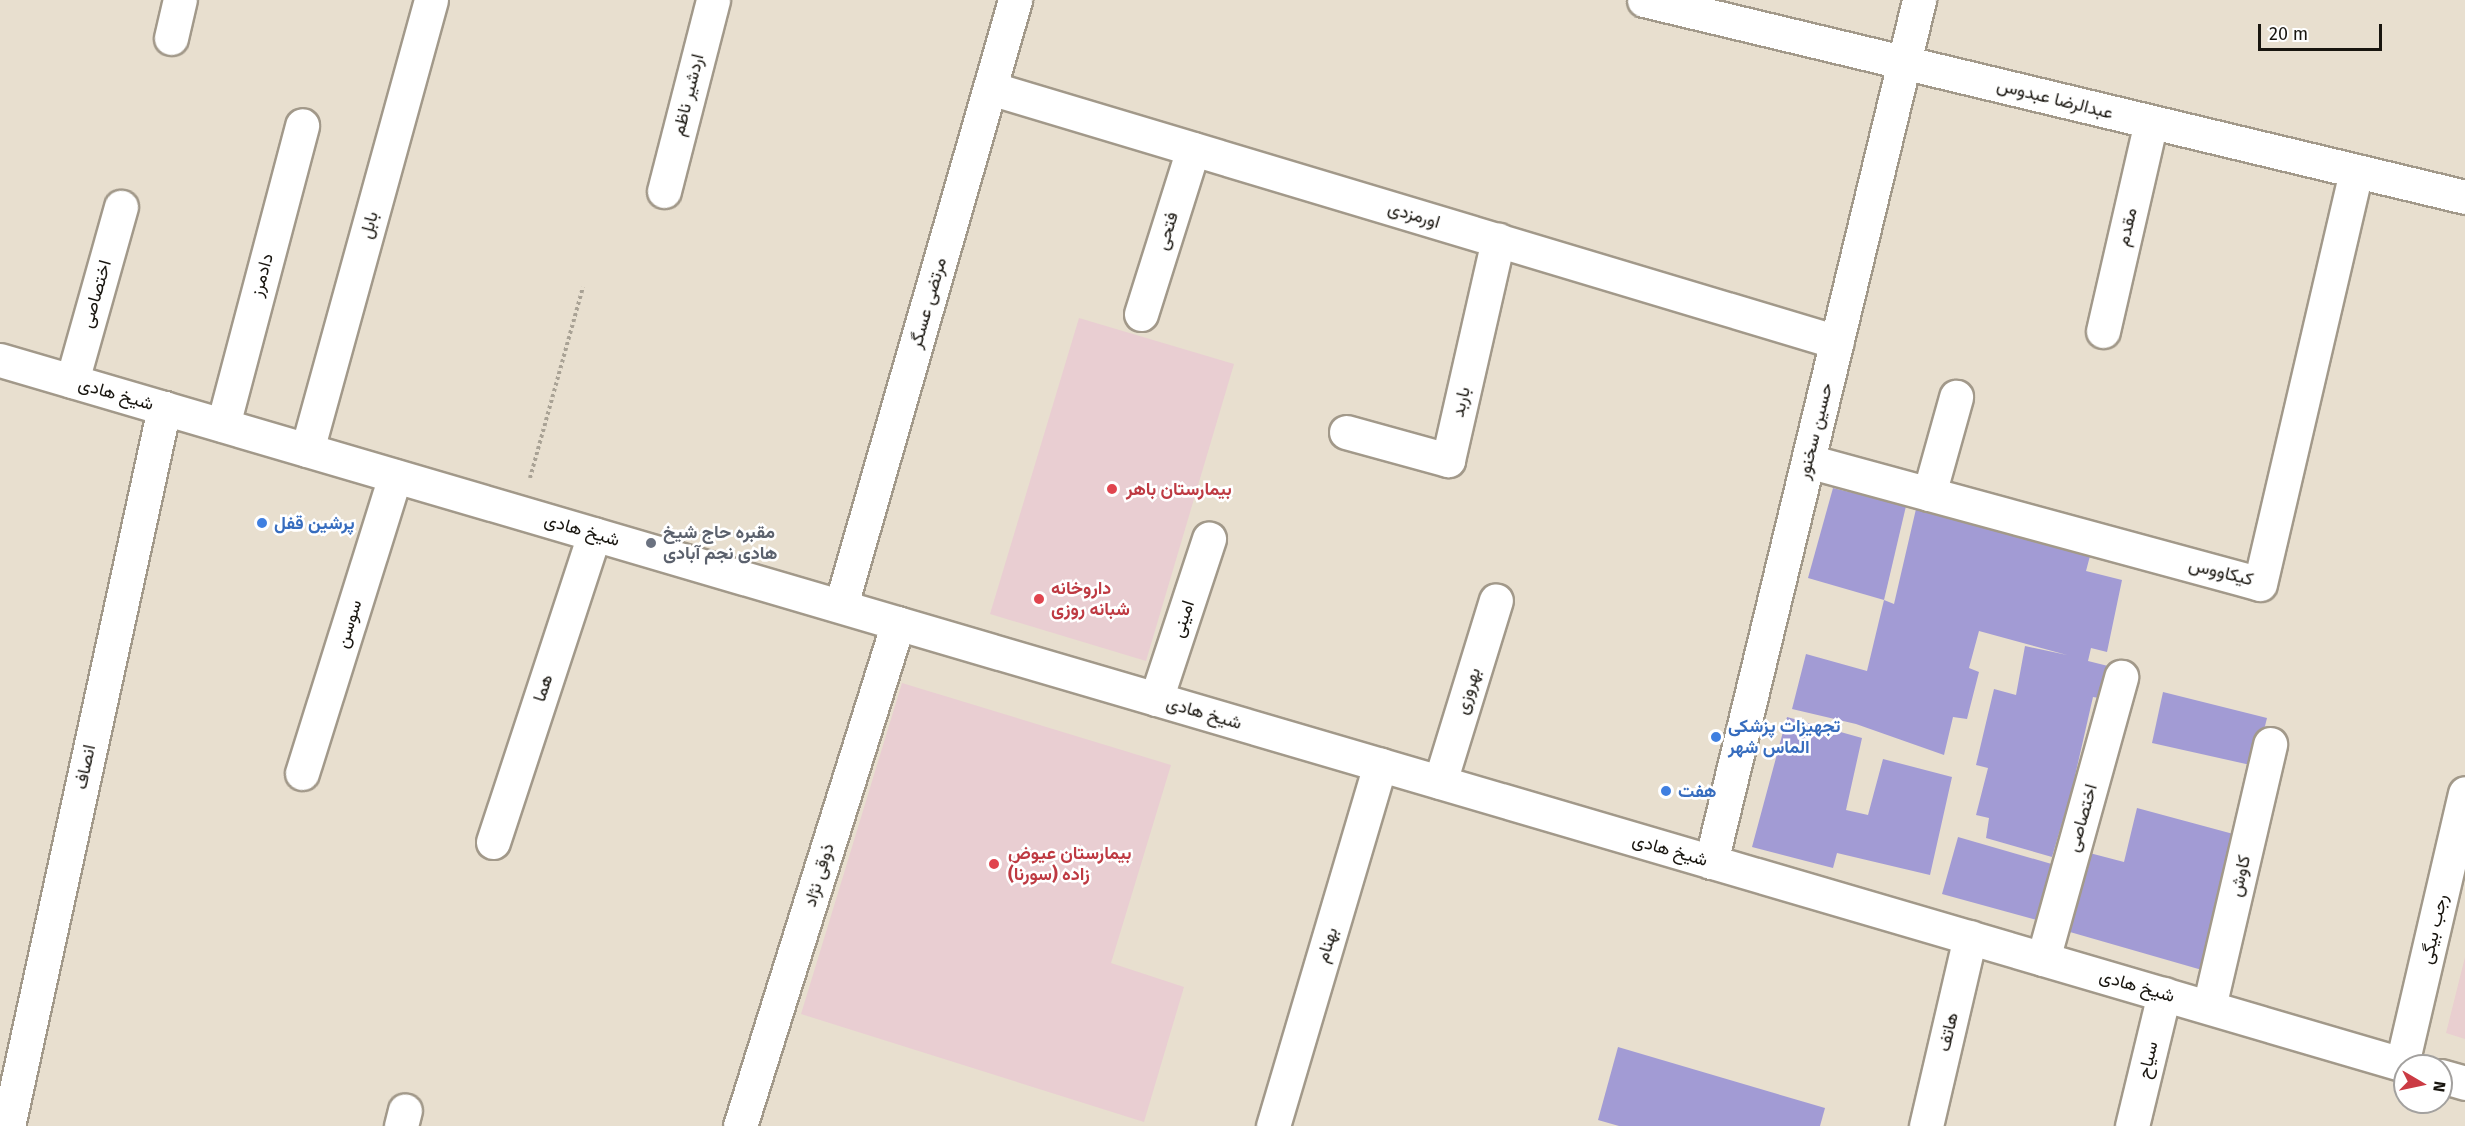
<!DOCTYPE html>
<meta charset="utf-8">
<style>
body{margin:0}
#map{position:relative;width:2465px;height:1126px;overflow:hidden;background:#e8dfcf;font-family:"Fira Sans",Vazirmatn,sans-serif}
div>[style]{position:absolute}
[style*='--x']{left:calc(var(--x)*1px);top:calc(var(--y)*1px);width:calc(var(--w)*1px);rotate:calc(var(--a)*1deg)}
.education>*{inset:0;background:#e9cfd0}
.medical>*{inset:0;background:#e9ced2}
.building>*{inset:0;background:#a29bd4}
.path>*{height:4px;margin-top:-2px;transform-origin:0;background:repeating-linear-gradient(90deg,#a9a295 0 3px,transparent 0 6px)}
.roads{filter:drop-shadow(2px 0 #a2998a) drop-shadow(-2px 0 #a2998a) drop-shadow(0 2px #a2998a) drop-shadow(0 -2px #a2998a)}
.minor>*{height:33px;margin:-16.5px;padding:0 16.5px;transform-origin:16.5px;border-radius:16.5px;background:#fff}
.dots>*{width:16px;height:16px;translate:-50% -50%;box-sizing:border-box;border:3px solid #fff;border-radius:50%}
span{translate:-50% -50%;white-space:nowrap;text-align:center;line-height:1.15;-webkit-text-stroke:5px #fff;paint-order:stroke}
.street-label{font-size:18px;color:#18150f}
.health-label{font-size:18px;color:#be3a42;font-weight:700}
.left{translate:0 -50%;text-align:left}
.shop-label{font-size:18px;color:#366cbe;font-weight:700}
.worship-label{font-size:18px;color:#5b616d;font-weight:700}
.north{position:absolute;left:2393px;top:1054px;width:60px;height:60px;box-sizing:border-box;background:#fff;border:2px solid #a3a19f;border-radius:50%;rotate:99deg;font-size:16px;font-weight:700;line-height:24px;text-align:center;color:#18150f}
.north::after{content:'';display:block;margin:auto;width:21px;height:27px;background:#cb3b44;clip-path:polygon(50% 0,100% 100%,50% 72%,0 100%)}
.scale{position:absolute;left:2258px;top:24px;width:124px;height:27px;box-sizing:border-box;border:3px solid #18150f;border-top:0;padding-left:8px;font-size:18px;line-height:21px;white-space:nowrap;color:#18150f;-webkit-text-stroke:4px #fff;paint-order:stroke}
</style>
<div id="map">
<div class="education">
<i style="clip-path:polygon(2465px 957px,2465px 1039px,2446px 1033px)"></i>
</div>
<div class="medical">
<i style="clip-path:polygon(1079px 318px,1234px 364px,1146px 661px,990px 614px)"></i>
<i style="clip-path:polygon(902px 683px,1171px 765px,1111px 963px,1184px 987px,1144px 1122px,801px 1014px)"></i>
</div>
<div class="building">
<i style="clip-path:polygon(1833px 488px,1906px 506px,1884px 600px,1808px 578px)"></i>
<i style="clip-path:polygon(1916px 509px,2090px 556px,2086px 571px,2122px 580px,2107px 652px,2091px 648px,2088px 661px,2112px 667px,2105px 699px,2093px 697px,2072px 789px,2052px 857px,1986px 838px,1989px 818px,1976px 815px,1988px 768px,1976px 765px,1994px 689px,2016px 695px,2025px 646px,2067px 655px,1979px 631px,1969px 668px,1979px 672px,1967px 719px,1953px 717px,1944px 755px,1856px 724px,1792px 709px,1806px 654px,1867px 671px,1884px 600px,1894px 604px)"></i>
<i style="clip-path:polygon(2163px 692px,2267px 718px,2255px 766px,2152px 743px)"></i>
<i style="clip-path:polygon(1787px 717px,1862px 738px,1846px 810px,1868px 815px,1883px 759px,1952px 777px,1930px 875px,1837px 853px,1833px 868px,1752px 847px)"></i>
<i style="clip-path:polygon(2137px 808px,2237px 835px,2202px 970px,2063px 930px,2082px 851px,2124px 862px)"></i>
<i style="clip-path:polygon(1958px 837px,2055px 865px,2037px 920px,1942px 894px)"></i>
<i style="clip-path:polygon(1618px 1047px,1825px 1108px,1820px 1126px,1619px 1126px,1598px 1120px)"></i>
</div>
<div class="path">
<i style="--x:530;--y:478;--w:198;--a:-74.5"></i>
</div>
<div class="roads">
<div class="minor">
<i style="--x:1644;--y:0;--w:844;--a:13.49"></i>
<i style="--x:171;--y:38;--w:39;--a:-77"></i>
<i style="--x:990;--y:88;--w:884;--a:16.69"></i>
<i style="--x:664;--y:191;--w:197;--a:-75.6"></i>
<i style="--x:1141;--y:314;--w:173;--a:-72.5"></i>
<i style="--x:2103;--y:331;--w:214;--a:-77.1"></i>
<i style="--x:0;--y:360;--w:2509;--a:16.34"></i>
<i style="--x:72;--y:381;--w:181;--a:-74.3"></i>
<i style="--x:223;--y:425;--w:310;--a:-75.2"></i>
<i style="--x:1346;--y:432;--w:106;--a:15.4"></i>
<i style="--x:1448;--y:460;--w:226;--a:-77.2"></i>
<i style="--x:307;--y:450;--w:467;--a:-74.6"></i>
<i style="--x:1808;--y:461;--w:468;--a:15.2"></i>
<i style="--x:2260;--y:584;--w:424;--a:-76.9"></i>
<i style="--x:1929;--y:494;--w:101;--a:-74.4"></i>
<i style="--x:841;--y:605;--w:630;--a:-73.95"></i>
<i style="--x:1156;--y:699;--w:169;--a:-71.7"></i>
<i style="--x:302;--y:773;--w:311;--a:-72.6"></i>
<i style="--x:1440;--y:782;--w:190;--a:-72.9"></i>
<i style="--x:493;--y:842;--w:324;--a:-71.8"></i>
<i style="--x:1711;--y:862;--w:887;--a:-76.43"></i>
<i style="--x:2043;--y:959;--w:293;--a:-74.5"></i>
<i style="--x:2209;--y:1007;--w:270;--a:-76.9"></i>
<i style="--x:2402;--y:1064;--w:278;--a:-76.9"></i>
<i style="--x:2441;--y:1076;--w:25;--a:16"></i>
<i style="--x:8;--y:1126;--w:735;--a:-77.74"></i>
<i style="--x:401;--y:1126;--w:16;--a:-76"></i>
<i style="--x:740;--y:1126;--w:527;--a:-72.56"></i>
<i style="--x:1273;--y:1126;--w:377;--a:-73.5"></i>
<i style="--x:1926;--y:1126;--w:194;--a:-76.9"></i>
<i style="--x:2132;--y:1126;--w:136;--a:-76.4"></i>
</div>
</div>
<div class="dots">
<i style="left:1112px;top:489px;background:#e0444e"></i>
<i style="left:262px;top:523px;background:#3f7fe0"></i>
<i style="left:651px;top:543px;background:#6b7280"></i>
<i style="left:1039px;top:599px;background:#e0444e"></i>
<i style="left:1716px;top:737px;background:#3f7fe0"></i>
<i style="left:1666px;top:791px;background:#3f7fe0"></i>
<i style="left:994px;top:864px;background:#e0444e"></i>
</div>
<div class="street-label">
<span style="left:688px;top:95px;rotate:-76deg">اردشیر ناظم</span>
<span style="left:2055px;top:99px;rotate:14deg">عبدالرضا عبدوس</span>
<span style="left:1414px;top:215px;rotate:17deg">اورمزدی</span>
<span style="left:369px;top:225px;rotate:-75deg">بابل</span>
<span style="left:2127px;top:227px;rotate:-77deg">مقدم</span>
<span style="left:1167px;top:231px;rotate:-73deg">فتحی</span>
<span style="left:262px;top:275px;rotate:-75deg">دادمرز</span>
<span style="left:96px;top:294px;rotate:-74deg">اختصاصی</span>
<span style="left:928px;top:303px;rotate:-74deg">مرتضی عسگر</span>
<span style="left:116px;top:394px;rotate:16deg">شیخ هادی</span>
<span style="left:1461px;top:402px;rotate:-77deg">باربد</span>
<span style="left:1815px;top:431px;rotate:-76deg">حسین سخنور</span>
<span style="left:582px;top:530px;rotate:16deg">شیخ هادی</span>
<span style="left:2221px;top:572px;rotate:14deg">کیکاووس</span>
<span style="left:1183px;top:619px;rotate:-72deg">امینی</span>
<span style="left:349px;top:624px;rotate:-73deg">سوسن</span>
<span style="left:543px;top:688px;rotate:-72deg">هما</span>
<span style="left:1468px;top:691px;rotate:-73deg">بهروزی</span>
<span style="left:1204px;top:713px;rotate:16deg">شیخ هادی</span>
<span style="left:85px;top:767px;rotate:-78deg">انصاف</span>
<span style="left:2082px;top:818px;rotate:-74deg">اختصاصی</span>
<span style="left:1670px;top:850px;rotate:16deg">شیخ هادی</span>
<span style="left:819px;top:875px;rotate:-73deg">ذوقی نژاد</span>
<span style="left:2240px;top:876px;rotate:-77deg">کاوش</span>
<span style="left:2434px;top:929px;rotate:-77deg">رجب بیگی</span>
<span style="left:1327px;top:945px;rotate:-73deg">بهنام</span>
<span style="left:2137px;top:986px;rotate:16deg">شیخ هادی</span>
<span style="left:1948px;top:1032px;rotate:-77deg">هاتف</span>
<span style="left:2148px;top:1060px;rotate:-77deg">سیاح</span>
</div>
<div class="health-label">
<span class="left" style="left:1126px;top:489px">بیمارستان باهر</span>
<span class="left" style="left:1051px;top:599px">داروخانه<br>شبانه روزی</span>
<span class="left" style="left:1008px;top:864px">بیمارستان عیوض<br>زاده (سورنا)</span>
</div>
<div class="shop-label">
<span class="left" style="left:274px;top:523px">پرشین قفل</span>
<span class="left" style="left:1728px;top:737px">تجهیزات پزشکی<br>الماس شهر</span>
<span class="left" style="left:1678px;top:791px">هفت</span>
</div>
<div class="worship-label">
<span class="left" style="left:663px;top:543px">مقبره حاج شیخ<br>هادی نجم آبادی</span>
</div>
<div class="north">N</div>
<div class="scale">20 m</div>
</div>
